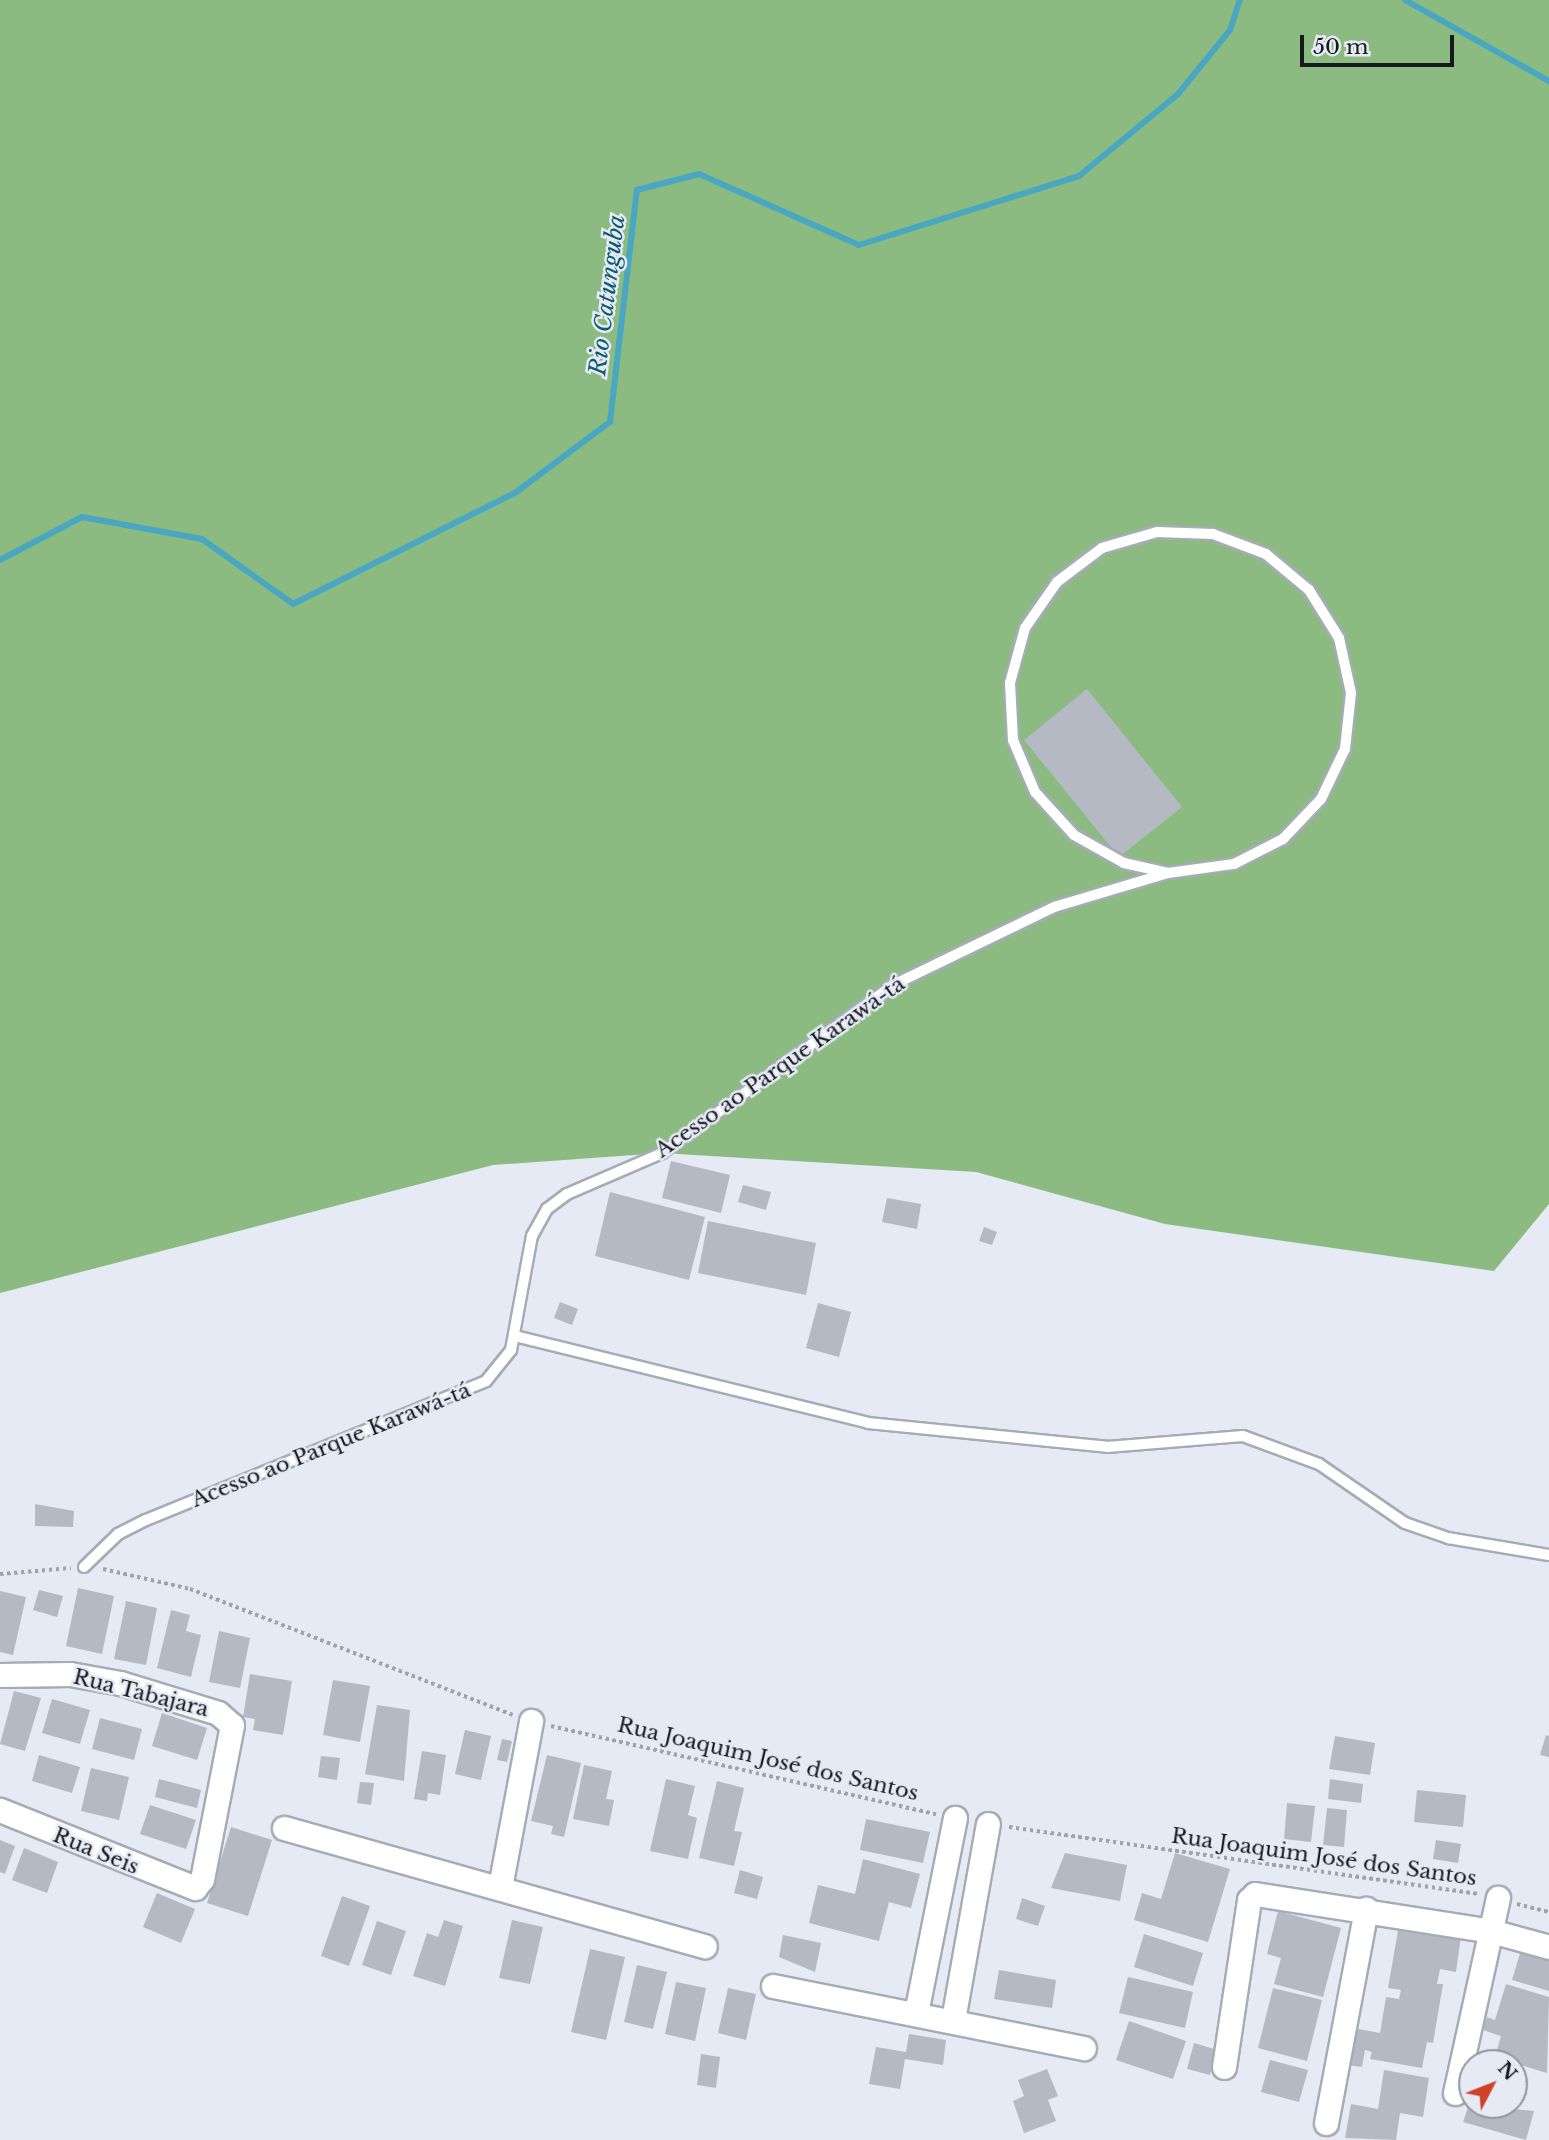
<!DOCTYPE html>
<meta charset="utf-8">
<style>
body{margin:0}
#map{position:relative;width:1549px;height:2140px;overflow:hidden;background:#e5eaf5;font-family:"Libre Baskerville",serif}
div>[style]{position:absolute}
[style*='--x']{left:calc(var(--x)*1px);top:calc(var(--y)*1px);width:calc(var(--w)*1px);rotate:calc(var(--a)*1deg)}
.forest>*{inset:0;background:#8bbb81}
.stream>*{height:6px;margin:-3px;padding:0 3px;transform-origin:3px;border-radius:3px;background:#49a7c2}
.building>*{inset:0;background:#b4b9c4}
.path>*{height:3.5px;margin-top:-1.75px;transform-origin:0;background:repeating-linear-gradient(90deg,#9fa3ab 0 3.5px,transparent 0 7px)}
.roads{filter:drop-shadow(2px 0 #a6acb6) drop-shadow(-2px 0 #a6acb6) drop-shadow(0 2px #a6acb6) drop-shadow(0 -2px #a6acb6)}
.lane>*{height:10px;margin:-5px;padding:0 5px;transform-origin:5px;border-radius:5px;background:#fff}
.street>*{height:23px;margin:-11.5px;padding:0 11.5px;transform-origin:11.5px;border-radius:11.5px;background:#fff}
span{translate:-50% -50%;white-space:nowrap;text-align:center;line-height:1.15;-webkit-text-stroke:5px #e5eaf5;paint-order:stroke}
.street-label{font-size:21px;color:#17191d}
.water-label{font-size:23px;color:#0d5b6e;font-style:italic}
.north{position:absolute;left:1458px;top:2049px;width:70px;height:70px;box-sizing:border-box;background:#e5eaf5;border:2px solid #93969f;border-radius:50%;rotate:48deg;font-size:19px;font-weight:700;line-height:28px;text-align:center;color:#17191d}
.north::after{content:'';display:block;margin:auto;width:24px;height:32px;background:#ce4329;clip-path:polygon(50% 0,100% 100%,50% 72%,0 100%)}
.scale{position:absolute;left:1300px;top:35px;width:154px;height:32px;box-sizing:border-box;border:4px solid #17191d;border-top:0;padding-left:9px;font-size:21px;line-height:24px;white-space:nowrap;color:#17191d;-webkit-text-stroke:5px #e5eaf5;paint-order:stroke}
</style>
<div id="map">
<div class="forest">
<i style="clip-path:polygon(0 0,1549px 0,1549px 1204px,1494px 1271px,1165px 1224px,976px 1172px,662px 1153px,493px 1165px,0 1293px)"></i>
</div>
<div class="stream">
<i style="--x:1405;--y:0;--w:165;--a:29.4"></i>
<i style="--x:0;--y:560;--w:93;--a:-27.7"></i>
<i style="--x:82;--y:517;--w:122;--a:10.4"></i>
<i style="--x:202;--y:539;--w:112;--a:35.5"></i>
<i style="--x:293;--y:604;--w:248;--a:-26.6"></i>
<i style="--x:515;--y:493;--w:119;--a:-36.8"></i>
<i style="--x:610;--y:422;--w:234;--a:-83.4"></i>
<i style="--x:637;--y:190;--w:64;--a:-14.5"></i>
<i style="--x:699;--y:174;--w:175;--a:23.9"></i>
<i style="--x:859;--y:245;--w:231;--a:-17.4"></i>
<i style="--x:1079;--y:176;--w:129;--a:-39.6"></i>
<i style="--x:1178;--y:94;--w:82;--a:-50.9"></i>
<i style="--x:1230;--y:30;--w:32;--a:-72"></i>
</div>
<div class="building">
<i style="clip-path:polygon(1087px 689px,1182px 807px,1119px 857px,1024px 740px)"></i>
<i style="clip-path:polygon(671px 1161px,730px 1175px,721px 1213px,662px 1198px)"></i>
<i style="clip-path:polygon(743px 1185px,771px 1192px,766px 1210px,738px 1202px)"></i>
<i style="clip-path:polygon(610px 1192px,705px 1217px,689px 1280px,595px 1256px)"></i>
<i style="clip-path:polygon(887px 1198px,921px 1204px,917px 1229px,882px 1222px)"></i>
<i style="clip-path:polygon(708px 1221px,816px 1243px,806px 1295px,698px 1273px)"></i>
<i style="clip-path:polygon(984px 1227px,997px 1232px,992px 1245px,979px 1241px)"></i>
<i style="clip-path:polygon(560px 1302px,578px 1309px,572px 1325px,554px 1318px)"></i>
<i style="clip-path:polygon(818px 1303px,851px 1312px,839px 1357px,806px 1348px)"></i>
<i style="clip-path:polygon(35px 1504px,74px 1511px,73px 1527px,35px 1526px)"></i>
<i style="clip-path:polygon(78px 1588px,114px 1596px,102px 1654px,66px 1646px)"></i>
<i style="clip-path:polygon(39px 1590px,63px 1596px,57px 1617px,33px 1610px)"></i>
<i style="clip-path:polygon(0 1591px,26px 1597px,13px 1655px,0 1652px)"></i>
<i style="clip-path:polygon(126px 1601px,157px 1608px,146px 1665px,114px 1659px)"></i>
<i style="clip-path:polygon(171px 1610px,190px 1615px,186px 1631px,201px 1635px,191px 1677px,157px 1668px)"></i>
<i style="clip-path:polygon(219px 1631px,250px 1638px,240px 1688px,209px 1682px)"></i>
<i style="clip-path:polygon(250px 1674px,292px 1681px,283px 1735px,253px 1730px,255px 1719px,243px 1717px)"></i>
<i style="clip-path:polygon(333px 1680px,370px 1686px,360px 1742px,323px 1735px)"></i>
<i style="clip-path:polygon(14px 1691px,41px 1698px,25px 1751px,0 1744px)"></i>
<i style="clip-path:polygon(52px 1699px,90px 1710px,80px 1744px,42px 1733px)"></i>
<i style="clip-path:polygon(377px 1705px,410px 1710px,404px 1781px,365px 1774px)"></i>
<i style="clip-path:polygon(162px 1713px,207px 1728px,197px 1760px,152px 1746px)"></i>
<i style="clip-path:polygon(100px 1718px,142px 1729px,134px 1760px,92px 1749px)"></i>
<i style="clip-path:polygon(465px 1730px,491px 1736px,481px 1780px,455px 1774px)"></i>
<i style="clip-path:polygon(1546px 1735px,1549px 1736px,1549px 1757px,1540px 1755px)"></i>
<i style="clip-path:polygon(1335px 1736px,1375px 1743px,1370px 1775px,1329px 1769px)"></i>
<i style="clip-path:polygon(502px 1739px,512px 1741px,507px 1762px,497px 1760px)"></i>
<i style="clip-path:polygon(422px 1751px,446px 1755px,440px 1795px,428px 1793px,427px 1801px,414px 1799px)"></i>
<i style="clip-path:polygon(39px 1755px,80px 1767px,72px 1793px,32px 1781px)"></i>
<i style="clip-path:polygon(547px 1755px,581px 1763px,564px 1837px,551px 1834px,553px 1826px,531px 1821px)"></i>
<i style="clip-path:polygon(321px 1756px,340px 1758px,337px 1780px,318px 1777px)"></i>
<i style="clip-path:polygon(584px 1765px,612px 1771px,606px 1799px,614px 1800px,609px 1826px,573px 1819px)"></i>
<i style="clip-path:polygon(91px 1768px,129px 1777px,119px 1820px,81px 1811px)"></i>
<i style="clip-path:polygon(159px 1779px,201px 1790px,197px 1808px,155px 1797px)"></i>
<i style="clip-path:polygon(666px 1779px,695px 1786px,688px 1815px,697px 1818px,688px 1859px,650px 1851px)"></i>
<i style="clip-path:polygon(1330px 1779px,1363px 1784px,1361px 1803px,1328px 1799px)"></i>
<i style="clip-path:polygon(717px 1781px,744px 1788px,734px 1831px,742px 1832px,734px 1866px,699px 1858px)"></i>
<i style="clip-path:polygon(360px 1782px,374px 1783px,371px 1805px,357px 1803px)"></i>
<i style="clip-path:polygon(1417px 1790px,1466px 1795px,1463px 1827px,1414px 1822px)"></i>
<i style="clip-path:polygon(1287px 1803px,1315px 1806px,1311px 1842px,1284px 1839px)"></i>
<i style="clip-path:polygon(150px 1805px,196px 1820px,186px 1849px,140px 1834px)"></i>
<i style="clip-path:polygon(1327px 1808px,1347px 1810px,1344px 1847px,1323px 1845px)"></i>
<i style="clip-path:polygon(866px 1819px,930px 1832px,923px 1863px,860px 1850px)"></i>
<i style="clip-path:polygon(231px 1827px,272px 1840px,248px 1916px,207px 1903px)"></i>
<i style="clip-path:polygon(0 1840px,15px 1846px,5px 1874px,0 1872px)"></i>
<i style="clip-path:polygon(1436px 1840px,1461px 1844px,1458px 1863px,1433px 1859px)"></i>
<i style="clip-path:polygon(24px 1848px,58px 1862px,47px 1893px,12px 1880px)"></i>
<i style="clip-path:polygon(1065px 1853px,1127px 1865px,1120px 1901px,1051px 1888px)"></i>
<i style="clip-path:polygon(1175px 1853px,1230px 1869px,1208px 1942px,1134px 1920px,1142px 1893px,1161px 1899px)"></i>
<i style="clip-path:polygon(863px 1859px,920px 1874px,911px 1908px,889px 1902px,879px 1941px,809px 1923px,818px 1885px,855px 1894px)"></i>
<i style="clip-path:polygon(740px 1870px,763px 1877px,757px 1899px,734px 1893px)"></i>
<i style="clip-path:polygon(157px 1893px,195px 1909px,181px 1943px,143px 1927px)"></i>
<i style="clip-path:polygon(342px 1896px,370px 1906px,349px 1966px,321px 1956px)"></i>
<i style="clip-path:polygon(1022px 1898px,1045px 1906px,1038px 1926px,1016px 1919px)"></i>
<i style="clip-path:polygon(1278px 1911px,1341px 1928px,1323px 1997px,1274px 1984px,1281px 1958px,1267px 1954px)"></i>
<i style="clip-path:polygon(444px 1920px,463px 1926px,445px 1986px,413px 1976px,427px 1933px,438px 1937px)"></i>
<i style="clip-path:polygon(512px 1920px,543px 1927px,530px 1984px,499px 1978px)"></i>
<i style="clip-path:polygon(377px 1921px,406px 1931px,391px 1975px,362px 1965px)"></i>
<i style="clip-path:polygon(1399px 1925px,1461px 1936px,1456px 1972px,1440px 1969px,1437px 1984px,1443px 1984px,1433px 2043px,1427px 2042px,1422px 2068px,1370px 2059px,1372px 2052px,1365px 2050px,1362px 2067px,1347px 2065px,1353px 2028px,1380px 2033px,1386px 1997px,1399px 1999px,1401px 1990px,1388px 1988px)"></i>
<i style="clip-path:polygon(1144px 1934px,1203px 1953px,1193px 1986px,1134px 1967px)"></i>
<i style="clip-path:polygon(783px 1935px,821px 1943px,815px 1972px,779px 1957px)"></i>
<i style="clip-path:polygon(590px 1949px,625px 1957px,606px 2040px,571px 2032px)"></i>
<i style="clip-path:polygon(1521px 1950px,1549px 1959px,1549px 1991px,1512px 1980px)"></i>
<i style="clip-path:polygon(637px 1965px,667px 1972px,653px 2029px,624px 2022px)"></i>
<i style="clip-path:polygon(999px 1970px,1056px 1980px,1052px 2008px,994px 1999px)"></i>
<i style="clip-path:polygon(1128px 1977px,1193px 1992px,1185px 2028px,1119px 2013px)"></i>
<i style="clip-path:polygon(676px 1982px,706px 1988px,695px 2041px,665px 2034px)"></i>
<i style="clip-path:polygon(1506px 1984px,1549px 1997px,1547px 2073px,1495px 2057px,1501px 2036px,1483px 2030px,1487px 2017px,1495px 2020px)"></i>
<i style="clip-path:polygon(728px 1988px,756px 1994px,746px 2040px,718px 2033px)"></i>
<i style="clip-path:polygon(1273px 1988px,1322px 2000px,1307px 2061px,1258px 2048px)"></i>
<i style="clip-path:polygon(1129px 2021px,1186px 2041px,1173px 2079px,1116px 2060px)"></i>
<i style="clip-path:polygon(909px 2034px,946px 2040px,943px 2065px,905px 2059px,900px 2089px,869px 2084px,876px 2047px,906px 2052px)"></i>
<i style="clip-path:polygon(1194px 2043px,1217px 2050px,1210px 2075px,1187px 2069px)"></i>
<i style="clip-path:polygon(701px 2054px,720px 2057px,716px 2088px,697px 2085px)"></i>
<i style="clip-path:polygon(1270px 2060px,1308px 2070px,1299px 2102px,1261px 2092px)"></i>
<i style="clip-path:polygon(1047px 2069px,1058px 2096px,1048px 2100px,1056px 2121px,1024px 2133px,1013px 2101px,1024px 2096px,1018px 2080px)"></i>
<i style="clip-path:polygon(1384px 2070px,1429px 2078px,1423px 2117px,1400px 2113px,1396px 2140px,1345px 2138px,1351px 2104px,1378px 2109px)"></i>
<i style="clip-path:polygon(1472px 2095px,1472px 2105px,1534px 2111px,1526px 2140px,1463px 2122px)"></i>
</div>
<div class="path">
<i style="--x:103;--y:1569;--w:89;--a:12.9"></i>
<i style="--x:190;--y:1589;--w:347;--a:21.3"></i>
<i style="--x:0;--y:1574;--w:71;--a:-4.8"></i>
<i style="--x:551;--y:1726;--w:395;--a:12.9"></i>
<i style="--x:1009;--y:1827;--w:475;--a:8.1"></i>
<i style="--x:1517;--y:1904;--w:33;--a:14"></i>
</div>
<div class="roads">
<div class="lane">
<i style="--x:515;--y:1336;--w:364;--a:13.8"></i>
<i style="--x:868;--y:1423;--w:240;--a:5.7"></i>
<i style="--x:1107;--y:1447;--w:136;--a:-4.6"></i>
<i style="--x:1243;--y:1436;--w:81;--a:20.2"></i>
<i style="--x:1319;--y:1464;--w:104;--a:34.5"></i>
<i style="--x:1405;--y:1523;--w:46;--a:19.2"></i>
<i style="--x:1448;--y:1538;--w:102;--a:9.6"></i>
<i style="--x:84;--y:1567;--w:47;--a:-44.1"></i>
<i style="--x:118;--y:1534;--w:31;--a:-27"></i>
<i style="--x:146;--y:1520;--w:367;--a:-22.2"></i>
<i style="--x:486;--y:1381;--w:40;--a:-51"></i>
<i style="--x:511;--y:1350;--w:116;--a:-79.6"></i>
<i style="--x:532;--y:1236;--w:31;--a:-61"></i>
<i style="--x:547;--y:1209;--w:25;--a:-37"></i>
<i style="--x:567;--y:1194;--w:103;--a:-23.3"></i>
<i style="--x:662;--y:1153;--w:288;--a:-36"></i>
<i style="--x:895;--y:984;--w:177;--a:-25.8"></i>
<i style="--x:1054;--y:907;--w:119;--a:-16.6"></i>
<i style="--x:1168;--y:873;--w:67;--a:-7.8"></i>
<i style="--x:1234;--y:864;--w:55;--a:-27"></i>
<i style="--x:1283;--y:839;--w:55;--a:-46.5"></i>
<i style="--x:1321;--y:799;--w:55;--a:-64.4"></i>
<i style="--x:1345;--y:749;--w:56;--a:-83.9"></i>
<i style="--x:1351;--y:693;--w:56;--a:-102.3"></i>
<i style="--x:1339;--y:638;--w:57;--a:-122"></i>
<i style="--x:1309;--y:590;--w:56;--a:-140.1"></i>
<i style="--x:1266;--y:554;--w:57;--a:-159.3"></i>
<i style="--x:1213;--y:534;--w:56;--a:-178"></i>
<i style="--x:1157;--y:532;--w:57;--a:163.8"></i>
<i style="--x:1102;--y:548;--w:56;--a:142.9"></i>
<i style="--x:1057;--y:582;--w:56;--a:124.8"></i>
<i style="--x:1025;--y:628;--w:57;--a:105.3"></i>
<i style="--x:1010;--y:683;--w:57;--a:87"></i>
<i style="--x:1013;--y:740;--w:56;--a:67.1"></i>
<i style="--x:1035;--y:792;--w:58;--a:47.8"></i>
<i style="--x:1074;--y:835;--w:57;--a:29.2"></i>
<i style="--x:1124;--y:863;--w:45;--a:12.8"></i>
</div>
<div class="street">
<i style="--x:0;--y:1675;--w:70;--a:-0.8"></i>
<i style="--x:70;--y:1674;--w:51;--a:10.2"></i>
<i style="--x:120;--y:1683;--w:102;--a:17"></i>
<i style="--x:218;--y:1713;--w:18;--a:41"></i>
<i style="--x:232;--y:1725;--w:157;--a:101"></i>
<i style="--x:202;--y:1879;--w:11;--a:128"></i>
<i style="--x:195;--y:1888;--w:210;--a:-158.2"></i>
<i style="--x:284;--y:1828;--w:437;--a:15.7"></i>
<i style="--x:500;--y:1887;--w:169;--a:-79.4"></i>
<i style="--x:773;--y:1986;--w:317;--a:11.3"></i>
<i style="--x:916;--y:2013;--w:199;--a:-78.7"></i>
<i style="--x:953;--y:2020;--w:199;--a:-79.9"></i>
<i style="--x:1224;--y:2067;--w:169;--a:-81.5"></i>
<i style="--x:1249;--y:1900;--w:8;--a:-45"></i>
<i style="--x:1255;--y:1894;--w:239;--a:8.9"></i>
<i style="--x:1491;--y:1931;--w:60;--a:15.4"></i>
<i style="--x:1455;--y:2093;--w:200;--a:-77.6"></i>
<i style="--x:1326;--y:2123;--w:218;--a:-79.4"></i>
</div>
</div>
<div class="street-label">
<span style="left:780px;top:1067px;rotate:-35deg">Acesso ao Parque Karawá-tá</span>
<span style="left:331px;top:1445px;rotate:-22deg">Acesso ao Parque Karawá-tá</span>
<span style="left:141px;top:1693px;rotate:14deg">Rua Tabajara</span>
<span style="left:768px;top:1759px;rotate:13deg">Rua Joaquim José dos Santos</span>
<span style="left:96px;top:1851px;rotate:22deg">Rua Seis</span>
<span style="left:1324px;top:1857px;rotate:8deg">Rua Joaquim José dos Santos</span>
</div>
<div class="water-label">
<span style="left:607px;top:295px;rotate:-83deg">Rio Catunguba</span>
</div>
<div class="north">N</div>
<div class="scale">50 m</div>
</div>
